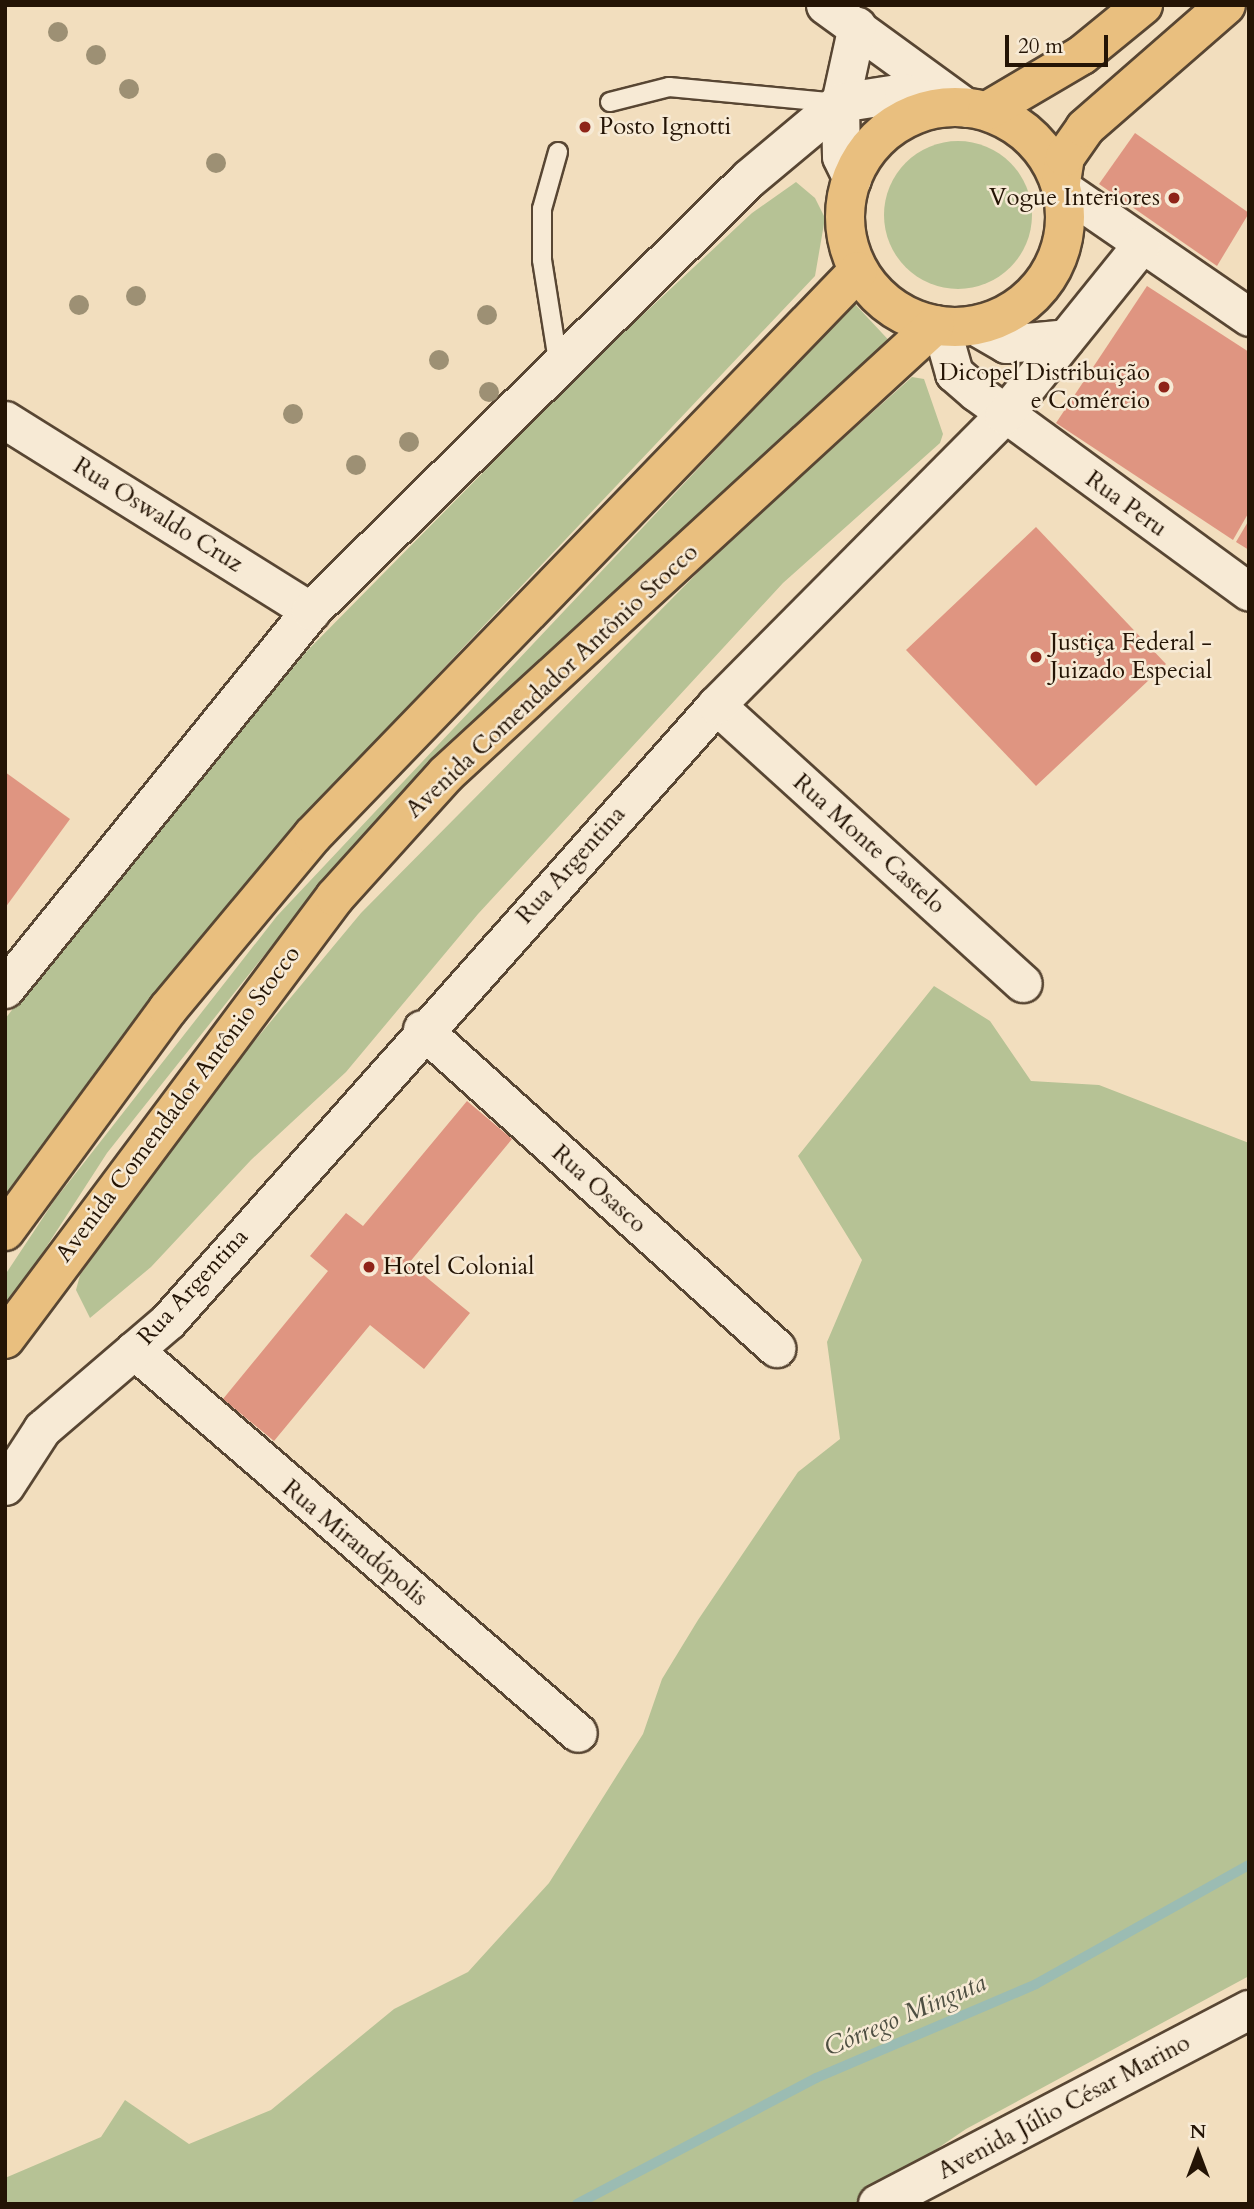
<!DOCTYPE html>
<meta charset="utf-8">
<style>
body{margin:0}
#map{position:relative;width:1254px;height:2209px;overflow:hidden;background:#f2debe;font-family:Cardo,serif}
div>[style]{position:absolute}
[style*='--x']{left:calc(var(--x)*1px);top:calc(var(--y)*1px);width:calc(var(--w)*1px);rotate:calc(var(--a)*1deg)}
.green>*{inset:0;background:#b6c295}
.round{border-radius:50%}
.stream>*{height:10px;margin:-5px;padding:0 5px;transform-origin:5px;border-radius:5px;background:#9bbcb3}
.building>*{inset:0;background:#df9581}
.roads{filter:drop-shadow(2px 0 #584633) drop-shadow(-2px 0 #584633) drop-shadow(0 2px #584633) drop-shadow(0 -2px #584633)}
.service>*{height:18px;margin:-9px;padding:0 9px;transform-origin:9px;border-radius:9px;background:#f7ead5}
.minor>*{height:37px;margin:-18.5px;padding:0 18.5px;transform-origin:18.5px;border-radius:18.5px;background:#f7ead5}
.tertiary>*{height:38px;margin:-19px;padding:0 19px;transform-origin:19px;border-radius:19px;background:#f7ead5}
.primary>*{height:38px;margin:-19px;padding:0 19px;transform-origin:19px;border-radius:19px;background:#e9bf7f}
.primary>.ring{margin:-19px;padding:0;box-sizing:content-box;background:none;border:38px solid #e9bf7f;border-radius:50%}
.trees>*{width:20px;height:20px;margin:-10px;border-radius:50%;background:#9d9074}
.dots>*{width:19px;height:19px;translate:-50% -50%;box-sizing:border-box;border:4px solid #f7ead5;border-radius:50%}
span{translate:-50% -50%;white-space:nowrap;text-align:center;line-height:1.15;-webkit-text-stroke:5px #f7ead5;paint-order:stroke}
.poi-label{font-size:24px;color:#241405}
.left{translate:0 -50%;text-align:left}
.right{translate:-100% -50%;text-align:right}
.street-label{font-size:24px;color:#241405}
.water-label{font-size:26px;color:#4e4f42;font-style:italic}
.frame{position:absolute;inset:0;border:7px solid #241405;pointer-events:none}
.north{position:absolute;left:1163px;top:2118px;width:70px;height:70px;-webkit-text-stroke:5px #f7ead5;paint-order:stroke;rotate:0deg;font-size:19px;font-weight:700;line-height:28px;text-align:center;color:#241405}
.north::after{content:'';display:block;margin:auto;width:24px;height:32px;background:#241405;clip-path:polygon(50% 0,100% 100%,50% 72%,0 100%)}
.scale{position:absolute;left:1005px;top:35px;width:103px;height:32px;box-sizing:border-box;border:4px solid #241405;border-top:0;padding-left:9px;font-size:21px;line-height:24px;white-space:nowrap;color:#241405;-webkit-text-stroke:5px #f7ead5;paint-order:stroke}
</style>
<div id="map">
<div class="green">
<i class="round" style="left:884px;top:141px;width:148px;height:148px"></i>
<i style="clip-path:polygon(796px 182px,815px 198px,825px 218px,815px 276px,404px 710px,193px 947px,5px 1197px,5px 1019px,52px 958px,307px 651px,590px 364px,752px 213px)"></i>
<i style="clip-path:polygon(854px 303px,896px 348px,545px 655px,297px 914px,107px 1153px,5px 1311px,5px 1275px,54px 1201px,277px 916px)"></i>
<i style="clip-path:polygon(912px 377px,924px 379px,943px 434px,940px 443px,783px 583px,478px 914px,346px 1072px,251px 1160px,151px 1267px,90px 1318px,76px 1290px,80px 1275px,203px 1103px,361px 913px,731px 539px)"></i>
<i style="clip-path:polygon(934px 986px,990px 1021px,1031px 1081px,1099px 1085px,1249px 1143px,1249px 1976px,966px 2129px,856px 2204px,5px 2204px,5px 2178px,101px 2137px,125px 2100px,189px 2144px,271px 2110px,394px 2009px,468px 1972px,549px 1883px,643px 1734px,662px 1679px,698px 1620px,798px 1472px,840px 1439px,827px 1342px,862px 1260px,798px 1156px)"></i>
</div>
<div class="stream">
<i style="--x:577;--y:2204;--w:270;--a:-27.8"></i>
<i style="--x:816;--y:2078;--w:239;--a:-23.1"></i>
<i style="--x:1036;--y:1984;--w:244;--a:-29.2"></i>
</div>
<div class="building">
<i style="clip-path:polygon(1135px 133px,1249px 213px,1217px 266px,1099px 184px)"></i>
<i style="clip-path:polygon(1147px 286px,1249px 352px,1249px 512px,1233px 540px,1056px 423px)"></i>
<i style="clip-path:polygon(1249px 520px,1249px 550px,1236px 542px)"></i>
<i style="clip-path:polygon(1036px 527px,1166px 664px,1036px 786px,906px 650px)"></i>
<i style="clip-path:polygon(5px 772px,70px 819px,5px 908px)"></i>
<i style="clip-path:polygon(467px 1101px,512px 1139px,409px 1263px,470px 1313px,424px 1369px,370px 1325px,274px 1441px,223px 1399px,328px 1271px,310px 1256px,346px 1213px,363px 1226px)"></i>
</div>
<div class="roads">
<div class="service">
<i style="--x:610;--y:102;--w:61;--a:-14.3"></i>
<i style="--x:669;--y:87;--w:170;--a:5.4"></i>
<i style="--x:558;--y:152;--w:59;--a:105.7"></i>
<i style="--x:542;--y:209;--w:51;--a:90"></i>
<i style="--x:542;--y:260;--w:108;--a:81"></i>
</div>
<div class="minor">
<i style="--x:825;--y:5;--w:175;--a:36"></i>
<i style="--x:852;--y:179;--w:25;--a:-116"></i>
<i style="--x:841;--y:156;--w:53;--a:-91.1"></i>
<i style="--x:840;--y:103;--w:79;--a:-77.6"></i>
<i style="--x:1063;--y:189;--w:226;--a:34.5"></i>
<i style="--x:975;--y:326;--w:36;--a:30"></i>
<i style="--x:1006;--y:344;--w:60;--a:-5.7"></i>
<i style="--x:941;--y:327;--w:48;--a:74.2"></i>
<i style="--x:954;--y:373;--w:29;--a:41"></i>
<i style="--x:976;--y:392;--w:338;--a:36.2"></i>
<i style="--x:5;--y:420;--w:361;--a:32"></i>
<i style="--x:716;--y:705;--w:414;--a:42.2"></i>
<i style="--x:422;--y:1029;--w:477;--a:42"></i>
<i style="--x:134;--y:1350;--w:586;--a:40.78"></i>
<i style="--x:5;--y:1486;--w:68;--a:-57"></i>
<i style="--x:42;--y:1429;--w:166;--a:-40.6"></i>
<i style="--x:168;--y:1321;--w:824;--a:-48.34"></i>
<i style="--x:716;--y:705;--w:409;--a:-45.2"></i>
<i style="--x:1004;--y:415;--w:218;--a:-51.1"></i>
</div>
<div class="tertiary">
<i style="--x:5;--y:989;--w:486;--a:-51"></i>
<i style="--x:311;--y:611;--w:615;--a:-44.6"></i>
<i style="--x:749;--y:179;--w:119;--a:-39.9"></i>
<i style="--x:840;--y:103;--w:65;--a:-8.9"></i>
<i style="--x:904;--y:93;--w:46;--a:17.7"></i>
<i style="--x:878;--y:2204;--w:419;--a:-27.6"></i>
</div>
<div class="primary">
<i class="ring" style="left:845px;top:107px;width:182px;height:182px"></i>
<i style="--x:987;--y:111;--w:110;--a:-30.5"></i>
<i style="--x:1082;--y:55;--w:79;--a:-39.3"></i>
<i style="--x:1061;--y:182;--w:25;--a:-81"></i>
<i style="--x:1065;--y:157;--w:35;--a:-55"></i>
<i style="--x:1085;--y:128;--w:187;--a:-41.1"></i>
<i style="--x:5;--y:1231;--w:275;--a:-53.7"></i>
<i style="--x:168;--y:1009;--w:226;--a:-50.2"></i>
<i style="--x:313;--y:835;--w:784;--a:-45.98"></i>
<i style="--x:5;--y:1339;--w:552;--a:-53.25"></i>
<i style="--x:335;--y:897;--w:166;--a:-47.9"></i>
<i style="--x:446;--y:774;--w:664;--a:-42.56"></i>
</div>
</div>
<div class="trees">
<i style="left:58px;top:32px"></i>
<i style="left:96px;top:55px"></i>
<i style="left:129px;top:89px"></i>
<i style="left:216px;top:163px"></i>
<i style="left:136px;top:296px"></i>
<i style="left:79px;top:305px"></i>
<i style="left:487px;top:315px"></i>
<i style="left:439px;top:360px"></i>
<i style="left:489px;top:392px"></i>
<i style="left:293px;top:414px"></i>
<i style="left:409px;top:442px"></i>
<i style="left:356px;top:465px"></i>
</div>
<div class="dots">
<i style="left:585px;top:127px;background:#8f2418"></i>
<i style="left:1174px;top:198px;background:#8f2418"></i>
<i style="left:1164px;top:387px;background:#8f2418"></i>
<i style="left:1036px;top:657px;background:#8f2418"></i>
<i style="left:369px;top:1267px;background:#8f2418"></i>
</div>
<div class="poi-label">
<span class="left" style="left:599px;top:127px">Posto Ignotti</span>
<span class="right" style="left:1160px;top:198px">Vogue Interiores</span>
<span class="right" style="left:1150px;top:387px">Dicopel Distribuição<br>e Comércio</span>
<span class="left" style="left:1050px;top:657px">Justiça Federal -<br>Juizado Especial</span>
<span class="left" style="left:383px;top:1267px">Hotel Colonial</span>
</div>
<div class="street-label">
<span style="left:1126px;top:504px;rotate:36deg">Rua Peru</span>
<span style="left:158px;top:515px;rotate:32deg">Rua Oswaldo Cruz</span>
<span style="left:552px;top:681px;rotate:-43deg">Avenida Comendador Antônio Stocco</span>
<span style="left:869px;top:844px;rotate:42deg">Rua Monte Castelo</span>
<span style="left:571px;top:865px;rotate:-48deg">Rua Argentina</span>
<span style="left:178px;top:1104px;rotate:-53deg">Avenida Comendador Antônio Stocco</span>
<span style="left:599px;top:1189px;rotate:42deg">Rua Osasco</span>
<span style="left:193px;top:1287px;rotate:-47deg">Rua Argentina</span>
<span style="left:355px;top:1543px;rotate:40deg">Rua Mirandópolis</span>
<span style="left:1064px;top:2107px;rotate:-28deg">Avenida Júlio César Marino</span>
</div>
<div class="water-label">
<span style="left:905px;top:2015px;rotate:-23deg">Córrego Minguta</span>
</div>
<div class="frame"></div>
<div class="north">N</div>
<div class="scale">20 m</div>
</div>
